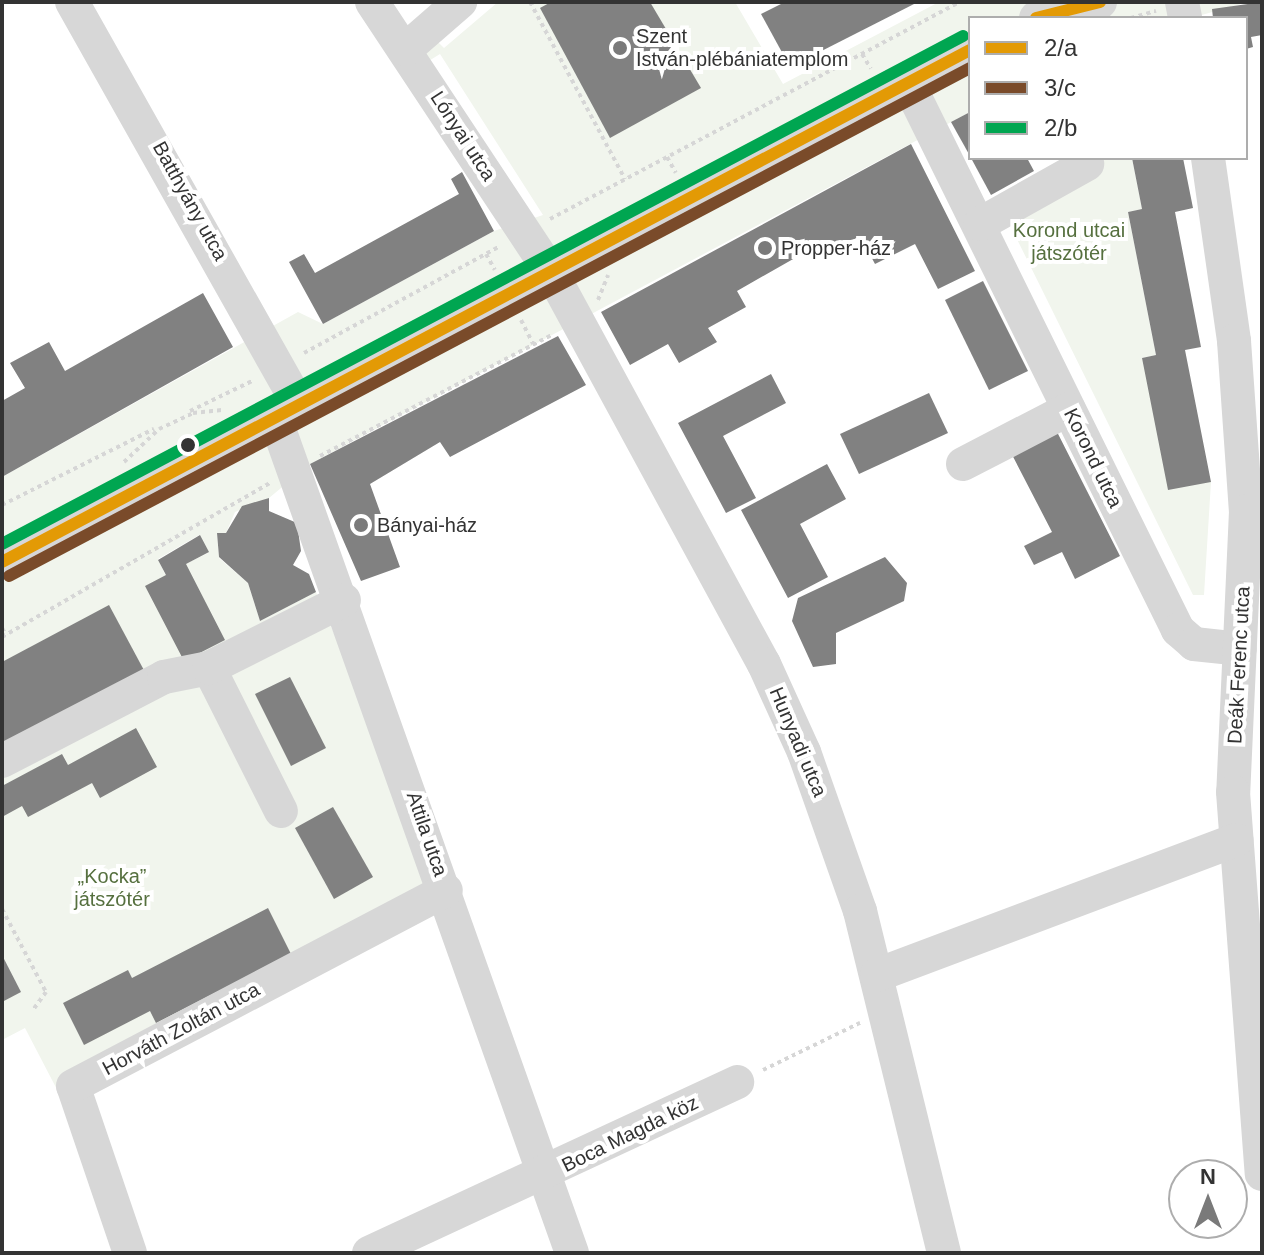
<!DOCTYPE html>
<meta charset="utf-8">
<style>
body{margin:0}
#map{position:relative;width:1264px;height:1255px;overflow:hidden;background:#fff;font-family:Helvetica,sans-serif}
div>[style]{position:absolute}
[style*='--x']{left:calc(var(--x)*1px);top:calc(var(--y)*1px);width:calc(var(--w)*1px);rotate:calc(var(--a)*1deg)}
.green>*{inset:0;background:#f1f5ed}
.building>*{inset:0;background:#818181}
.path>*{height:4px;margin-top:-2px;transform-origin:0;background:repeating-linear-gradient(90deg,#d6d6d6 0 4px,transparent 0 8px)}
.minor>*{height:34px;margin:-17px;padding:0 17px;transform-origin:17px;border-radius:17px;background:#d7d7d7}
.bus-1>*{height:12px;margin:-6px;padding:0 6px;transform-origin:6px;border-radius:6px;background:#e39a05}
.bus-2>*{height:12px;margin:-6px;padding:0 6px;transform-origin:6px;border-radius:6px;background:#7a4b2a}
.bus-3>*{height:12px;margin:-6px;padding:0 6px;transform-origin:6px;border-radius:6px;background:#00a651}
.dots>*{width:22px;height:22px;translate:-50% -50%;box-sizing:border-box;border:4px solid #fff;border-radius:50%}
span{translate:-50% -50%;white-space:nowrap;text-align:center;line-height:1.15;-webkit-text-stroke:8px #fff;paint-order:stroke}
.poi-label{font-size:20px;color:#333}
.left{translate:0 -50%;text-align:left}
.street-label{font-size:20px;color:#333}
.park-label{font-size:20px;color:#56703f}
.frame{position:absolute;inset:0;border:4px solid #333;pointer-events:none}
.legend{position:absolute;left:968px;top:16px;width:280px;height:144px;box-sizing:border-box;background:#fff;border:2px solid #adadad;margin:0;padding:10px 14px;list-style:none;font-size:24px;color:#333}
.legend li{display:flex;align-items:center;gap:16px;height:40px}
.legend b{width:40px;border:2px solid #adadad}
.north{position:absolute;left:1168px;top:1159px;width:80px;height:80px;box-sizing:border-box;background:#fff;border:2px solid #adadad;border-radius:50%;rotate:0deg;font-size:22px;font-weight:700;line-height:32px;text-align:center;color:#333}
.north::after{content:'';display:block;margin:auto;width:28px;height:36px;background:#7a7a7a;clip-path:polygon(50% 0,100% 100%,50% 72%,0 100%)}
</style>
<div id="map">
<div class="green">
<i style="clip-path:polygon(evenodd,498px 2px,735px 2px,783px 84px,939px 2px,1248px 2px,1191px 18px,970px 18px,970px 112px,310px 464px,269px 498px,235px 512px,226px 533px,217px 533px,219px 558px,248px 583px,260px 621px,316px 592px,446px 892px,64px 1103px,25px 1028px,2px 1040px,2px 477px,298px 312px,323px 324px,494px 231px,543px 215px,440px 54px,419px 67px,435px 39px,444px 48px,498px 2px,199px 535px,208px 553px,165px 574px,158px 559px,199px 535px)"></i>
<i style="clip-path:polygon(1089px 158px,1132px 158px,1142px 209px,1128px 212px,1156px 355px,1142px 358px,1211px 482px,1204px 595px,1193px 595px,1008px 221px)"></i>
</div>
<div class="building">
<i style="clip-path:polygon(551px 2px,650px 2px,701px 88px,610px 138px,540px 8px)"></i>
<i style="clip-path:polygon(785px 2px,918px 2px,790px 67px,761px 14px)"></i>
<i style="clip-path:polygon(1262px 2px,1262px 35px,1251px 37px,1253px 47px,1246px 49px,1246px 18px,1213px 18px,1212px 9px)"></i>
<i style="clip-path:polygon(970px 112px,970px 156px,951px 122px)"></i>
<i style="clip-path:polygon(911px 144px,975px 271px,938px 289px,915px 244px,875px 264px,860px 236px,822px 257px,816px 246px,737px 291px,746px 307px,708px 328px,717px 342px,679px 363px,668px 344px,630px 365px,601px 312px)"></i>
<i style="clip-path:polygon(971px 158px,1027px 158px,1034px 171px,991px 195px)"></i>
<i style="clip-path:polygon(1132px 158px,1183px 158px,1193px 208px,1175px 212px,1201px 347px,1185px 350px,1211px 482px,1168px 490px,1142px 358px,1156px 355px,1128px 212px,1142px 209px)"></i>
<i style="clip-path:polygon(462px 172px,494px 231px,323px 324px,289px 262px,304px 254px,315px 273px,459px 194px,451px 179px)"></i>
<i style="clip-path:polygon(983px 281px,1028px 371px,989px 390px,945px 300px)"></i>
<i style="clip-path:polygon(203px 293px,233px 347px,2px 477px,2px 401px,25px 388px,10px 363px,49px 342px,65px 371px)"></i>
<i style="clip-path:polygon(558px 336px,586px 385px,450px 457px,440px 442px,370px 484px,400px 567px,361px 581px,310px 464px)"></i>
<i style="clip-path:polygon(771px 374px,786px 403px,723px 436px,756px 498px,726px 513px,678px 423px)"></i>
<i style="clip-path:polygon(929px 393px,948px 433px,859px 474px,840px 434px)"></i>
<i style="clip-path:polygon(1053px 424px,1120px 556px,1075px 579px,1062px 552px,1034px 565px,1024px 546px,1052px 532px,1008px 447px)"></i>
<i style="clip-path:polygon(827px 464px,846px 499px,800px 524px,828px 577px,788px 598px,741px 510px)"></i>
<i style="clip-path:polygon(269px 498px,269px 511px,297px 523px,301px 551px,293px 565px,309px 574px,316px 592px,260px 621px,248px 583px,219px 557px,217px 533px,226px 533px,242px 506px)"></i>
<i style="clip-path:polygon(200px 535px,209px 552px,186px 564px,225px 640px,184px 661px,145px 586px,166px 575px,158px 560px)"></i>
<i style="clip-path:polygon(885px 557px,907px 583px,904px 601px,836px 633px,836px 664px,813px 667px,792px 621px,798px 598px)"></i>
<i style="clip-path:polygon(109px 605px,146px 674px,2px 751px,2px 662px)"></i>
<i style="clip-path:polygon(290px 677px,326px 748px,291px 766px,255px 694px)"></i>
<i style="clip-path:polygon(136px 728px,157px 767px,100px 798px,92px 783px,28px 817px,22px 806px,2px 817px,2px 786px,62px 754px,68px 765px)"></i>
<i style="clip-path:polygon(333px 807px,373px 877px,334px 899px,295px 828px)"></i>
<i style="clip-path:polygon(268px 908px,291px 954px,156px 1023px,150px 1011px,84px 1045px,63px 1003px,128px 970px,132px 978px)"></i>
<i style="clip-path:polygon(2px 955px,21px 992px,2px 1002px)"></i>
</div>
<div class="path">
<i style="--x:530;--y:2;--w:201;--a:61.8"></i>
<i style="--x:1131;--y:18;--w:26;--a:-16"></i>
<i style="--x:862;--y:54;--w:17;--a:59"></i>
<i style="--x:667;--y:157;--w:18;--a:61"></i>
<i style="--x:550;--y:219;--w:463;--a:-27.9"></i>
<i style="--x:486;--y:254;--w:18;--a:61"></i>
<i style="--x:598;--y:300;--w:27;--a:-68"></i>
<i style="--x:521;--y:320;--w:27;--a:63"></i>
<i style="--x:304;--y:353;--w:223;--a:-28.6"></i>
<i style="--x:190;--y:411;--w:71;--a:-25.8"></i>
<i style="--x:320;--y:456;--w:263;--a:-27.6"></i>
<i style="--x:124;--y:462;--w:48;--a:-43.3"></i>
<i style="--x:159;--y:429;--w:38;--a:-25"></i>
<i style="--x:193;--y:413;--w:29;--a:-6"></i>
<i style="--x:2;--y:505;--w:170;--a:-26.6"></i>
<i style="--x:2;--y:628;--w:8;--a:60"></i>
<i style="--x:2;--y:637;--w:309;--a:-29.9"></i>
<i style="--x:2;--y:909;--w:94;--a:62.1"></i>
<i style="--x:46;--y:992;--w:22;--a:126"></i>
<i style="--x:763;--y:1070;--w:108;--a:-25.9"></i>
</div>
<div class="minor">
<i style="--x:72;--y:2;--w:463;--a:60.6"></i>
<i style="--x:372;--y:2;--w:324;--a:56.5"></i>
<i style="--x:551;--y:272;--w:446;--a:61.5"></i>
<i style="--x:764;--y:664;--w:97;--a:65.6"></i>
<i style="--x:804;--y:752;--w:169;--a:70.6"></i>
<i style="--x:860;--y:911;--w:352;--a:76.2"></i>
<i style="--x:1182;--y:2;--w:16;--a:79"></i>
<i style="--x:1036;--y:18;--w:66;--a:-14"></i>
<i style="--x:406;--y:49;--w:72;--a:-41"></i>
<i style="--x:908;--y:83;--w:610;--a:63.73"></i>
<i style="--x:1178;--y:630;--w:21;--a:41"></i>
<i style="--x:1194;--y:644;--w:46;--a:6.2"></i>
<i style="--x:1208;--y:158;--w:185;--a:81.9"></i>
<i style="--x:1234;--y:341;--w:170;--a:86"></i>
<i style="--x:1246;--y:511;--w:281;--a:92.6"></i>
<i style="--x:1233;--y:792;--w:383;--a:85.7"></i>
<i style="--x:980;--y:224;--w:123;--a:-29.3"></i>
<i style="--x:275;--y:418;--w:886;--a:70.42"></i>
<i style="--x:963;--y:464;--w:119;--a:-27.4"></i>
<i style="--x:2;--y:562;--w:1095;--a:-27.88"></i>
<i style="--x:209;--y:668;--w:160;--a:63.3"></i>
<i style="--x:2;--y:761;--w:182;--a:-27.4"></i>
<i style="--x:164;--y:677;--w:46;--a:-11.3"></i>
<i style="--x:209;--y:668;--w:151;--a:-26.7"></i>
<i style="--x:877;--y:975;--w:384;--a:-20.6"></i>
<i style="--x:130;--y:1253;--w:176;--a:-108.8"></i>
<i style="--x:73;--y:1086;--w:421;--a:-27.7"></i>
<i style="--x:369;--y:1253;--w:406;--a:-24.9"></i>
</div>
<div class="bus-1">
<i style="--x:1036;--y:18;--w:66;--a:-14"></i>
<i style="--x:2;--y:562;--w:1095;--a:-27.88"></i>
</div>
<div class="bus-2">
<i style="--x:9;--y:576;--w:1087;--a:-27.86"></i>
</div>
<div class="bus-3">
<i style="--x:2;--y:544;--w:1087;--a:-27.86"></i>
</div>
<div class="dots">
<i style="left:620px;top:48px;background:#7a7a7a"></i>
<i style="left:765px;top:248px;background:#7a7a7a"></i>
<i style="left:188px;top:445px;background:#333"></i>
<i style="left:361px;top:525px;background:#7a7a7a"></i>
</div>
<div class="poi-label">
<span class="left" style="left:636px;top:48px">Szent<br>István-plébániatemplom</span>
<span class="left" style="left:781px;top:248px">Propper-ház</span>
<span class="left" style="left:377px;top:525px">Bányai-ház</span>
</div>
<div class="street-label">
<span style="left:463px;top:136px;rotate:57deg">Lónyai utca</span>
<span style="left:190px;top:201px;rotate:61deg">Batthyány utca</span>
<span style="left:1093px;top:458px;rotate:64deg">Korond utca</span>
<span style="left:1239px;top:665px;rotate:-87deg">Deák Ferenc utca</span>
<span style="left:798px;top:742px;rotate:67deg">Hunyadi utca</span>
<span style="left:427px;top:834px;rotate:71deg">Attila utca</span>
<span style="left:181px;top:1029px;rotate:-28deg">Horváth Zoltán utca</span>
<span style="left:630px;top:1134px;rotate:-26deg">Boca Magda köz</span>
</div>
<div class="park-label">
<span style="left:1069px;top:242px">Korond utcai<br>játszótér</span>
<span style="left:112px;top:888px">„Kocka”<br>játszótér</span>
</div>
<div class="frame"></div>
<ul class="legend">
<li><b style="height:10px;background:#e39a05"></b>2/a</li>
<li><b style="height:10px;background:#7a4b2a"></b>3/c</li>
<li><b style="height:10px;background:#00a651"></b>2/b</li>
</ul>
<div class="north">N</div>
</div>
